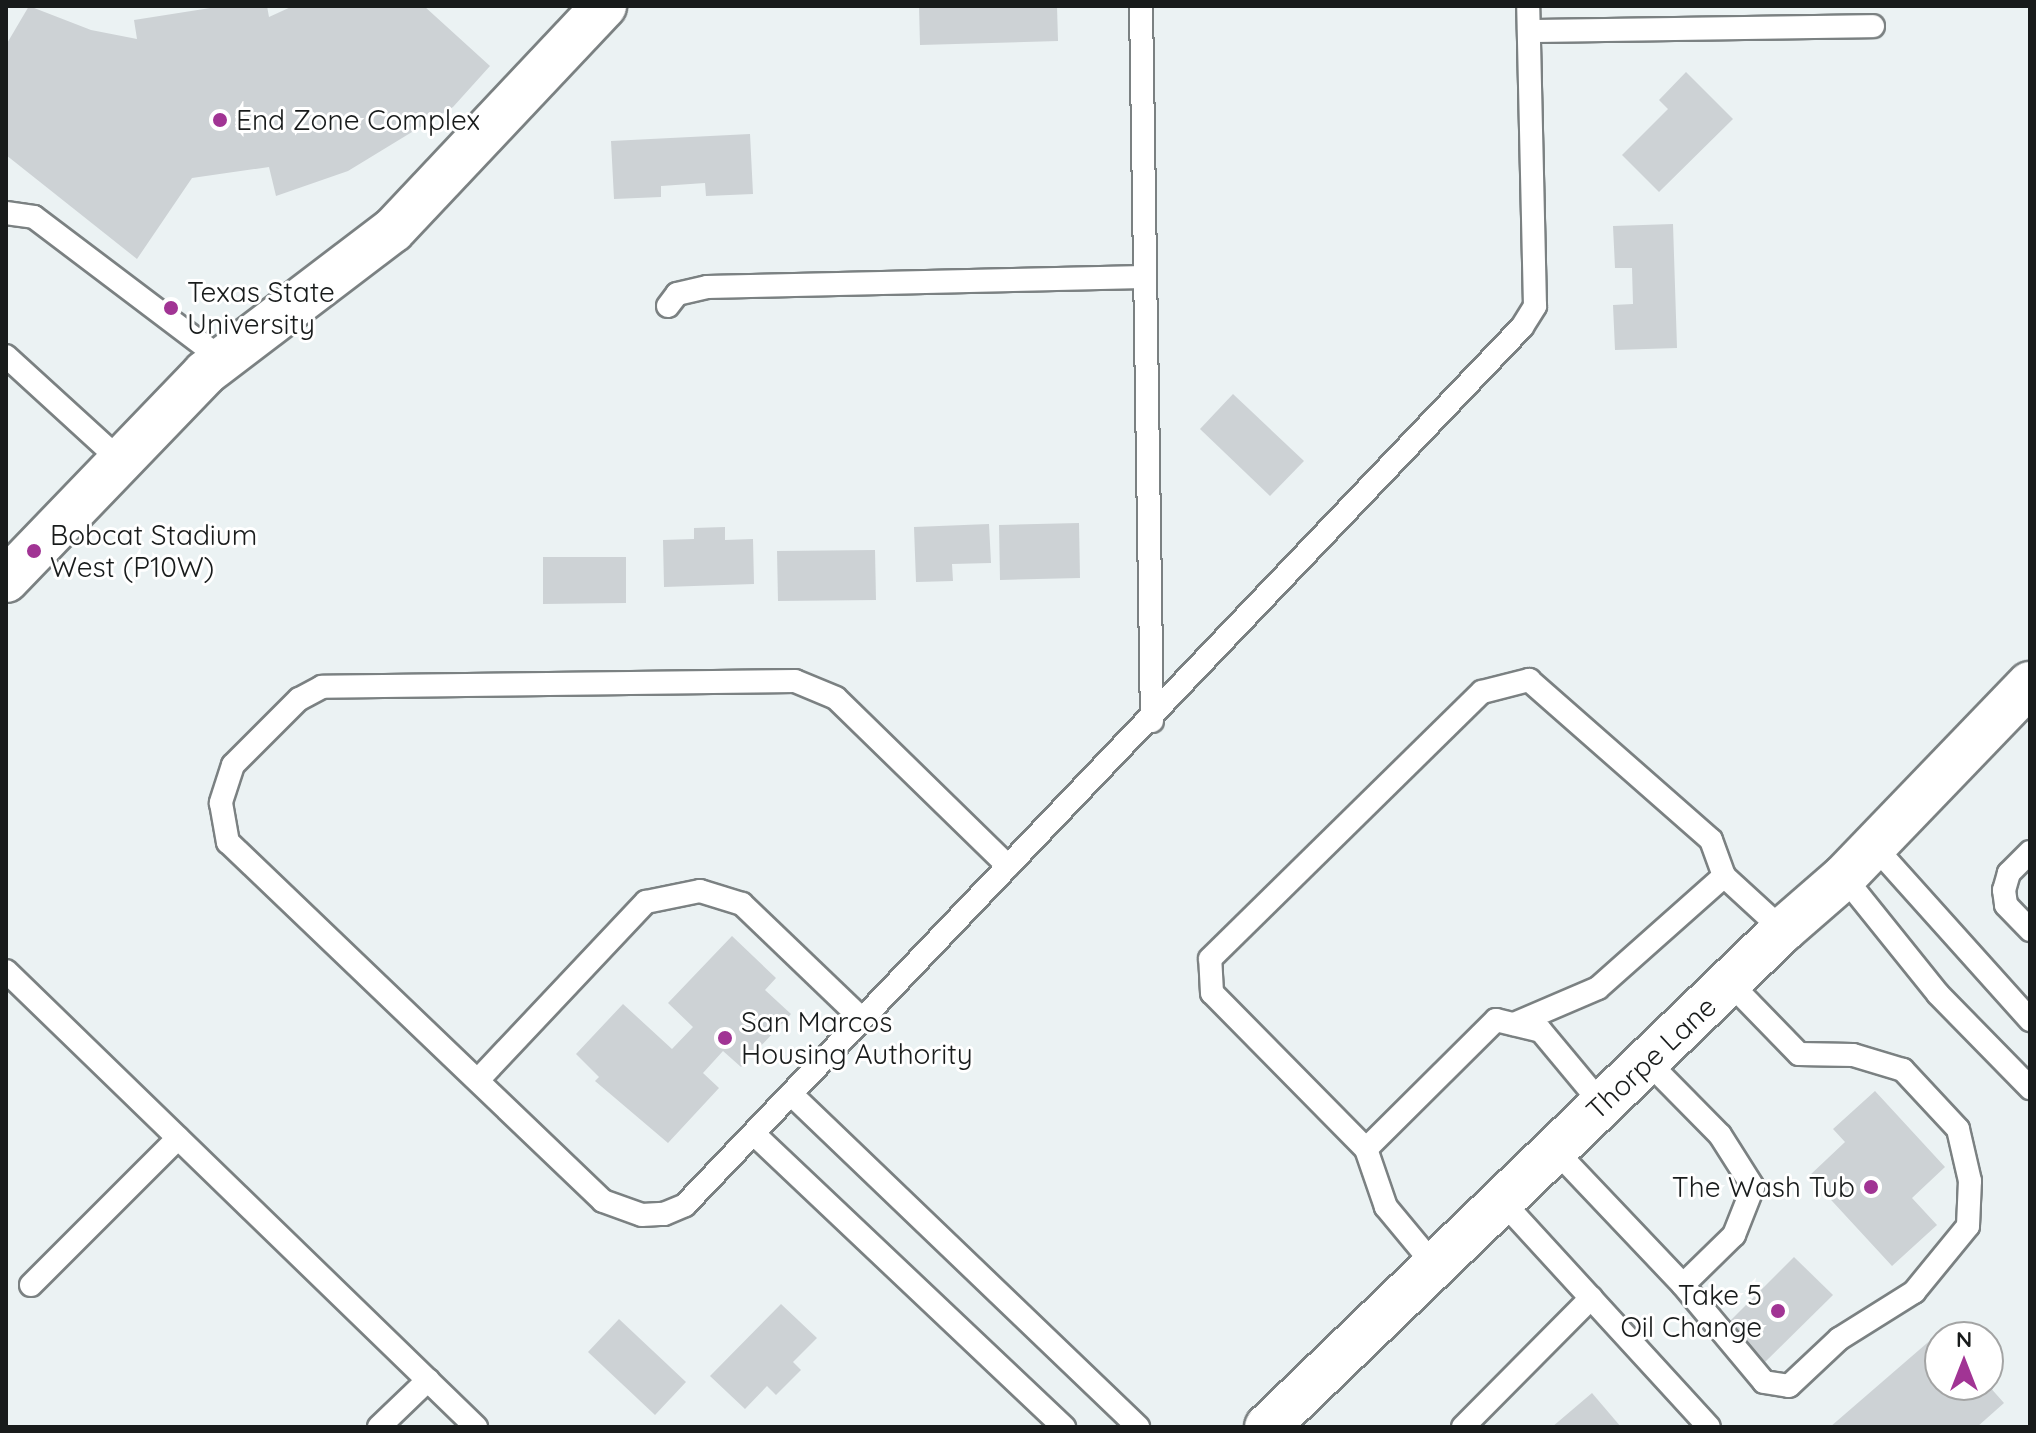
<!DOCTYPE html>
<style>
body{margin:0}
#map{position:relative;width:2036px;height:1433px;overflow:hidden;background:#ebf2f3;font-family:Quicksand,sans-serif}
div>[style]{position:absolute}
[style*='--x']{left:calc(var(--x)*1px);top:calc(var(--y)*1px);width:calc(var(--w)*1px);rotate:calc(var(--a)*1deg)}
.building>*{inset:0;background:#cdd2d5}
.roads{filter:drop-shadow(2px 0 #7b8182) drop-shadow(-2px 0 #7b8182) drop-shadow(0 2px #7b8182) drop-shadow(0 -2px #7b8182)}
.lane>*{height:22px;margin:-11px;padding:0 11px;transform-origin:11px;border-radius:11px;background:#fff}
.street>*{height:44px;margin:-22px;padding:0 22px;transform-origin:22px;border-radius:22px;background:#fff}
.secondary>*{height:44px;margin:-22px;padding:0 22px;transform-origin:22px;border-radius:22px;background:#fff}
.dots>*{width:22px;height:22px;translate:-50% -50%;box-sizing:border-box;border:4px solid #fff;border-radius:50%}
span{translate:-50% -50%;white-space:nowrap;text-align:center;line-height:1.15;-webkit-text-stroke:6px #fff;paint-order:stroke}
.poi-label{font-size:28px;color:#181b1b}
.left{translate:0 -50%;text-align:left}
.right{translate:-100% -50%;text-align:right}
.street-label{font-size:28px;color:#181b1b}
.frame{position:absolute;inset:0;border:8px solid #181b1b;pointer-events:none}
.north{position:absolute;left:1924px;top:1321px;width:80px;height:80px;box-sizing:border-box;background:#fff;border:2px solid #a3a4a4;border-radius:50%;rotate:0deg;font-size:22px;font-weight:700;line-height:32px;text-align:center;color:#181b1b}
.north::after{content:'';display:block;margin:auto;width:28px;height:36px;background:#a13494;clip-path:polygon(50% 0,100% 100%,50% 72%,0 100%)}
</style>
<div id="map">
<div class="building">
<i style="clip-path:polygon(29px 6px,91px 30px,137px 39px,134px 20px,223px 6px,267px 6px,269px 17px,293px 6px,424px 6px,490px 66px,453px 107px,348px 171px,276px 196px,269px 167px,192px 178px,137px 259px,6px 155px,6px 45px)"></i>
<i style="clip-path:polygon(919px 6px,1057px 6px,1058px 41px,920px 45px)"></i>
<i style="clip-path:polygon(1686px 72px,1733px 119px,1659px 192px,1622px 155px,1668px 109px,1659px 100px)"></i>
<i style="clip-path:polygon(750px 134px,753px 194px,706px 196px,705px 183px,661px 186px,661px 197px,614px 199px,611px 141px)"></i>
<i style="clip-path:polygon(1673px 224px,1677px 348px,1615px 350px,1613px 305px,1633px 304px,1632px 268px,1615px 268px,1613px 226px)"></i>
<i style="clip-path:polygon(1233px 394px,1304px 461px,1270px 496px,1200px 429px)"></i>
<i style="clip-path:polygon(1079px 523px,1080px 578px,1000px 580px,999px 525px)"></i>
<i style="clip-path:polygon(989px 524px,991px 563px,952px 564px,953px 581px,916px 582px,914px 527px)"></i>
<i style="clip-path:polygon(725px 527px,725px 540px,753px 539px,754px 584px,664px 587px,663px 540px,694px 539px,694px 528px)"></i>
<i style="clip-path:polygon(875px 550px,876px 600px,778px 601px,777px 551px)"></i>
<i style="clip-path:polygon(543px 557px,626px 557px,626px 603px,543px 604px)"></i>
<i style="clip-path:polygon(732px 936px,776px 978px,765px 990px,791px 1014px,741px 1067px,723px 1051px,703px 1073px,719px 1088px,668px 1143px,595px 1081px,599px 1077px,576px 1054px,623px 1004px,672px 1049px,693px 1027px,668px 1003px)"></i>
<i style="clip-path:polygon(1875px 1091px,1945px 1167px,1912px 1198px,1937px 1225px,1892px 1266px,1809px 1176px,1845px 1142px,1833px 1129px)"></i>
<i style="clip-path:polygon(1794px 1257px,1833px 1295px,1761px 1366px,1723px 1328px)"></i>
<i style="clip-path:polygon(781px 1304px,817px 1338px,793px 1362px,801px 1370px,776px 1395px,767px 1386px,745px 1409px,710px 1376px)"></i>
<i style="clip-path:polygon(619px 1319px,686px 1382px,655px 1415px,588px 1352px)"></i>
<i style="clip-path:polygon(1941px 1331px,1946px 1337px,1940px 1337px,1940px 1385px,1988px 1385px,2004px 1403px,1977px 1427px,1830px 1427px)"></i>
<i style="clip-path:polygon(1592px 1393px,1621px 1427px,1552px 1427px)"></i>
</div>
<div class="roads">
<div class="lane">
<i style="--x:1141;--y:6;--w:715;--a:89.12"></i>
<i style="--x:1529;--y:31;--w:344;--a:-0.8"></i>
<i style="--x:6;--y:213;--w:28;--a:8"></i>
<i style="--x:34;--y:217;--w:236;--a:37.1"></i>
<i style="--x:668;--y:306;--w:15;--a:-53"></i>
<i style="--x:677;--y:294;--w:31;--a:-13"></i>
<i style="--x:707;--y:287;--w:437;--a:-1.3"></i>
<i style="--x:6;--y:356;--w:154;--a:42.4"></i>
<i style="--x:1874;--y:846;--w:234;--a:48.1"></i>
<i style="--x:2030;--y:852;--w:30;--a:135"></i>
<i style="--x:2009;--y:873;--w:18;--a:106"></i>
<i style="--x:2004;--y:890;--w:15;--a:82"></i>
<i style="--x:2006;--y:905;--w:35;--a:46"></i>
<i style="--x:1008;--y:866;--w:240;--a:-135.7"></i>
<i style="--x:836;--y:698;--w:44;--a:-157.5"></i>
<i style="--x:795;--y:681;--w:473;--a:179.3"></i>
<i style="--x:322;--y:687;--w:26;--a:152"></i>
<i style="--x:299;--y:699;--w:93;--a:135"></i>
<i style="--x:233;--y:765;--w:40;--a:108"></i>
<i style="--x:221;--y:803;--w:40;--a:80"></i>
<i style="--x:228;--y:842;--w:519;--a:43.75"></i>
<i style="--x:603;--y:1201;--w:41;--a:19.7"></i>
<i style="--x:642;--y:1215;--w:22;--a:-3"></i>
<i style="--x:664;--y:1214;--w:23;--a:-23"></i>
<i style="--x:685;--y:1205;--w:1213;--a:-46.37"></i>
<i style="--x:1522;--y:327;--w:25;--a:-58"></i>
<i style="--x:1535;--y:306;--w:300;--a:-91.3"></i>
<i style="--x:1844;--y:877;--w:150;--a:51.2"></i>
<i style="--x:1938;--y:994;--w:132;--a:45.6"></i>
<i style="--x:6;--y:971;--w:655;--a:44.13"></i>
<i style="--x:1514;--y:1024;--w:91;--a:-23.2"></i>
<i style="--x:1598;--y:988;--w:169;--a:-41.6"></i>
<i style="--x:1724;--y:876;--w:80;--a:42.5"></i>
<i style="--x:1646;--y:1060;--w:105;--a:45.4"></i>
<i style="--x:1720;--y:1135;--w:62;--a:57.6"></i>
<i style="--x:1753;--y:1187;--w:52;--a:111.6"></i>
<i style="--x:1734;--y:1235;--w:71;--a:135.6"></i>
<i style="--x:1683;--y:1285;--w:126;--a:50.1"></i>
<i style="--x:1764;--y:1382;--w:25;--a:9"></i>
<i style="--x:1789;--y:1386;--w:69;--a:-43.2"></i>
<i style="--x:1839;--y:1339;--w:89;--a:-32.1"></i>
<i style="--x:1914;--y:1292;--w:85;--a:-50.7"></i>
<i style="--x:1968;--y:1226;--w:45;--a:-87.5"></i>
<i style="--x:1970;--y:1181;--w:53;--a:-103"></i>
<i style="--x:1958;--y:1129;--w:81;--a:-133"></i>
<i style="--x:1903;--y:1070;--w:52;--a:-163.3"></i>
<i style="--x:1853;--y:1055;--w:54;--a:-178.9"></i>
<i style="--x:1799;--y:1054;--w:98;--a:-134.2"></i>
<i style="--x:478;--y:1080;--w:245;--a:-46.7"></i>
<i style="--x:646;--y:902;--w:55;--a:-11.5"></i>
<i style="--x:700;--y:891;--w:44;--a:17.2"></i>
<i style="--x:742;--y:904;--w:166;--a:43.8"></i>
<i style="--x:791;--y:1094;--w:481;--a:43.8"></i>
<i style="--x:754;--y:1134;--w:427;--a:43.4"></i>
<i style="--x:1366;--y:1149;--w:183;--a:-44.8"></i>
<i style="--x:1496;--y:1020;--w:46;--a:13.7"></i>
<i style="--x:1541;--y:1031;--w:94;--a:50.2"></i>
<i style="--x:1555;--y:1150;--w:186;--a:46.5"></i>
<i style="--x:1502;--y:1201;--w:306;--a:47.5"></i>
<i style="--x:1435;--y:1266;--w:77;--a:-129.7"></i>
<i style="--x:1386;--y:1207;--w:61;--a:-109"></i>
<i style="--x:1366;--y:1149;--w:219;--a:-134.6"></i>
<i style="--x:1212;--y:993;--w:34;--a:-93"></i>
<i style="--x:1210;--y:959;--w:381;--a:-44.5"></i>
<i style="--x:1482;--y:692;--w:49;--a:-14.3"></i>
<i style="--x:1529;--y:680;--w:242;--a:41.3"></i>
<i style="--x:1711;--y:840;--w:38;--a:70"></i>
<i style="--x:31;--y:1285;--w:208;--a:-45"></i>
<i style="--x:379;--y:1427;--w:68;--a:-43.8"></i>
<i style="--x:1463;--y:1427;--w:182;--a:-45.2"></i>
</div>
<div class="street">
<i style="--x:6;--y:580;--w:287;--a:-46.1"></i>
<i style="--x:205;--y:373;--w:236;--a:-37.3"></i>
<i style="--x:393;--y:230;--w:308;--a:-46.7"></i>
</div>
<div class="secondary">
<i style="--x:1267;--y:1427;--w:716;--a:-43.93"></i>
<i style="--x:1783;--y:930;--w:81;--a:-41"></i>
<i style="--x:1844;--y:877;--w:268;--a:-46.1"></i>
</div>
</div>
<div class="dots">
<i style="left:220px;top:120px;background:#a13494"></i>
<i style="left:171px;top:308px;background:#a13494"></i>
<i style="left:34px;top:551px;background:#a13494"></i>
<i style="left:725px;top:1038px;background:#a13494"></i>
<i style="left:1871px;top:1187px;background:#a13494"></i>
<i style="left:1778px;top:1311px;background:#a13494"></i>
</div>
<div class="poi-label">
<span class="left" style="left:236px;top:120px">End Zone Complex</span>
<span class="left" style="left:187px;top:308px">Texas State<br>University</span>
<span class="left" style="left:50px;top:551px">Bobcat Stadium<br>West (P10W)</span>
<span class="left" style="left:741px;top:1038px">San Marcos<br>Housing Authority</span>
<span class="right" style="left:1855px;top:1187px">The Wash Tub</span>
<span class="right" style="left:1762px;top:1311px">Take 5<br>Oil Change</span>
</div>
<div class="street-label">
<span style="left:1651px;top:1058px;rotate:-43deg">Thorpe Lane</span>
</div>
<div class="frame"></div>
<div class="north">N</div>
</div>
